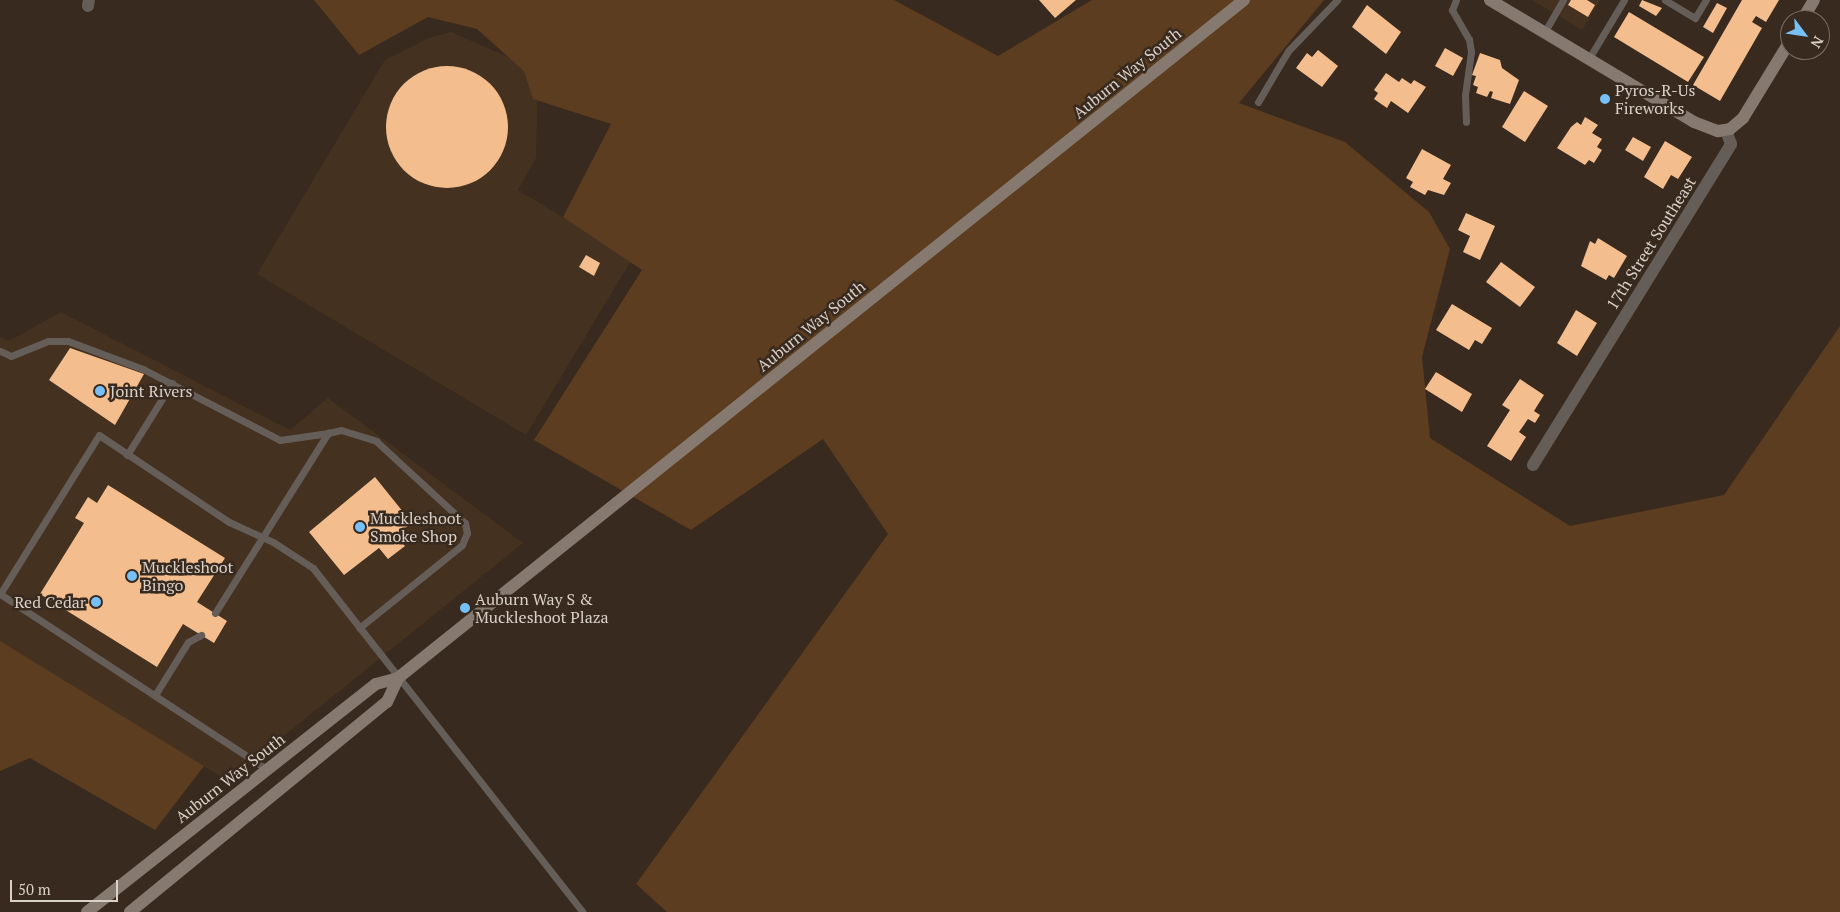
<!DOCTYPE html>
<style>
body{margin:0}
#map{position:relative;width:1840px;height:912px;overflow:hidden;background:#382a1e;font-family:"PT Serif",serif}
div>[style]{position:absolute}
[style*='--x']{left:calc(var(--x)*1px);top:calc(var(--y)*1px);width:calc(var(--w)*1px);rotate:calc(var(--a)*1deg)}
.built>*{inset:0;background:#443120}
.green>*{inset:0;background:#5d3d1f}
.building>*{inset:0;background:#f3bd8e}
.round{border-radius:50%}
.lane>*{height:7px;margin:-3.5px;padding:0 3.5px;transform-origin:3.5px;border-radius:3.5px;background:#655e58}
.street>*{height:12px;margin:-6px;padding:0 6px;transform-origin:6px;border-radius:6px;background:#655e58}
.secondary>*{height:12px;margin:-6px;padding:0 6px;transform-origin:6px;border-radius:6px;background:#857970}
.dots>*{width:14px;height:14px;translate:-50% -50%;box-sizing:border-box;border:2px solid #382a1e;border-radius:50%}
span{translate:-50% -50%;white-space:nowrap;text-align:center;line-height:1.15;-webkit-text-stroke:5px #382a1e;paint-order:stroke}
.street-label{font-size:16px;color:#d9d0c8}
.poi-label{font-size:16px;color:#d9d0c8}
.left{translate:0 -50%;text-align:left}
.right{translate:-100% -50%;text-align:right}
.north{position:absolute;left:1780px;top:10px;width:50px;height:50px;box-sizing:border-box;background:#382a1e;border:1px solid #786c62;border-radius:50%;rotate:121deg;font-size:14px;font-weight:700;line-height:20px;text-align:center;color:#d9d0c8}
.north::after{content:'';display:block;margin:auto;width:18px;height:22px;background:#76c0f7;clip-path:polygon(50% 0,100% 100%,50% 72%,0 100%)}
.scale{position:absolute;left:10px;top:880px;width:108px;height:22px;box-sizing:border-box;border:2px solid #d9d0c8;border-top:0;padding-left:6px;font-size:15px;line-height:18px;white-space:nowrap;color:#d9d0c8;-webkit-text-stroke:4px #382a1e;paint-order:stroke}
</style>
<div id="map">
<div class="built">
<i style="clip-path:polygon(1532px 0,1600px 0,1582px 30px)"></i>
<i style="clip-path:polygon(451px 32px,538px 70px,536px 158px,518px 190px,632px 259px,526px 435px,257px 274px,385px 60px,429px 38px)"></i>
<i style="clip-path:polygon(61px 312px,290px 430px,328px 398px,523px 543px,228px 781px,0 641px,0 337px,9px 341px)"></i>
</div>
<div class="green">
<i style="clip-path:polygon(314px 0,894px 0,998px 56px,1092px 0,1324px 0,1239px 103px,1345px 142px,1429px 212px,1450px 249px,1422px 357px,1430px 438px,1570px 526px,1724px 495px,1840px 326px,1840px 912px,667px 912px,636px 884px,888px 534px,823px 439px,691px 530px,534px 440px,642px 270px,563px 217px,611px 124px,533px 99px,524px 71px,477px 29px,428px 17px,359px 55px)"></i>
<i style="clip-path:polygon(0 641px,204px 766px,155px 830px,30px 758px,0 771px)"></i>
</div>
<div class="building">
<i style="clip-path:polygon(1039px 0,1076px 0,1055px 18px)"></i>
<i style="clip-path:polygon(1571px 0,1587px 0,1595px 5px,1588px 17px,1568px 5px)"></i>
<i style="clip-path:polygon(1642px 0,1662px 8px,1656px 16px,1639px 6px)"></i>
<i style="clip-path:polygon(1742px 0,1779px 0,1766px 22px,1756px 16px,1752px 22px,1762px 28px,1720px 101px,1693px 85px)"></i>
<i style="clip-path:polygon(1717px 3px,1727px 8px,1713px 33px,1703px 27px)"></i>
<i style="clip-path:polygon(1367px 5px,1401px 32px,1386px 54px,1352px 27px)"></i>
<i style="clip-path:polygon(1629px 12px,1704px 57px,1688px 82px,1614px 37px)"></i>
<i style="clip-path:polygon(1445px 48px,1463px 58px,1453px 76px,1435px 66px)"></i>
<i style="clip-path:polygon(1318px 50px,1338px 66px,1322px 87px,1296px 68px,1307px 53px,1312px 57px)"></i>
<i style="clip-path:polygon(1480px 53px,1500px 60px,1502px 68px,1519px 80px,1510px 104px,1491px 98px,1493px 92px,1490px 91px,1487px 97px,1476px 93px,1478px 87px,1473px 85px,1476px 76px,1472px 75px)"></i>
<i class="round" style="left:386px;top:66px;width:122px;height:122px"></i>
<i style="clip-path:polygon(1386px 73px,1399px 82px,1402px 78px,1411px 84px,1414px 80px,1426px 87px,1408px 113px,1391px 101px,1387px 108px,1374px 99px,1378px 93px,1374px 90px)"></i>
<i style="clip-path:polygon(1524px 91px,1548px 106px,1525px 142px,1502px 127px)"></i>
<i style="clip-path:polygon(1585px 117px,1598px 125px,1592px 133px,1602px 139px,1597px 147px,1602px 150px,1594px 163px,1589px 160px,1585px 165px,1557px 148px,1571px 127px,1577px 122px,1581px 125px)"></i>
<i style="clip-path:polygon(1633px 137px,1651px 147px,1643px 161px,1625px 150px)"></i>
<i style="clip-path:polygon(1665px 141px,1692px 157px,1678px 179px,1671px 175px,1663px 189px,1644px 177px)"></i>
<i style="clip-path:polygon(1422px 149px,1451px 165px,1443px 179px,1451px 183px,1444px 195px,1428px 190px,1425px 195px,1410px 187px,1413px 182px,1406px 178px)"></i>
<i style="clip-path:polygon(1466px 213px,1495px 226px,1480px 260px,1463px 252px,1470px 236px,1458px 230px)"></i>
<i style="clip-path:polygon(1598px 238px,1627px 256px,1614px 278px,1609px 275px,1606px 280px,1581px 266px,1590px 241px,1595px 244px)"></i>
<i style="clip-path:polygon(586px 255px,600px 263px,594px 276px,579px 267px)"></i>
<i style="clip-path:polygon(1501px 262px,1535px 287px,1520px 307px,1486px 282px)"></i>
<i style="clip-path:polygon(1452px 304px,1492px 328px,1482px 344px,1475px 340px,1469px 350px,1436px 330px)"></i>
<i style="clip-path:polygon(1576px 310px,1597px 323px,1577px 356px,1557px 343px)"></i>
<i style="clip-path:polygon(70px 348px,144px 374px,115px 425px,49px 380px)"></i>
<i style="clip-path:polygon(1436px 372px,1472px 394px,1462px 412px,1425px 389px)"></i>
<i style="clip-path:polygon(1520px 379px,1544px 395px,1534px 411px,1540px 415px,1535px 423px,1528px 419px,1519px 432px,1526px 437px,1511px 461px,1487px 446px,1510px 410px,1502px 405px)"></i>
<i style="clip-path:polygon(375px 477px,412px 523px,396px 535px,405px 546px,388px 559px,379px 548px,344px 575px,309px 532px)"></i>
<i style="clip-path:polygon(108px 485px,225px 558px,197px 602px,227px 621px,214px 643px,183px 624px,157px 667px,40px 594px,84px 523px,75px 518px,88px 497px,97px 503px)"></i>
</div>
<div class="lane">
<i style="--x:1456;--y:0;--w:11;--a:112"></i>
<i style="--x:1452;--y:10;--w:34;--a:60"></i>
<i style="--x:1469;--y:39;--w:13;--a:81"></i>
<i style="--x:1471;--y:52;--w:43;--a:97.9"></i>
<i style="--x:1465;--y:95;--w:27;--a:88"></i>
<i style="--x:1665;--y:0;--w:35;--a:31"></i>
<i style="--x:1695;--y:18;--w:21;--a:-59"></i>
<i style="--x:1544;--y:33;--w:38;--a:-60"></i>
<i style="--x:1588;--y:60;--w:70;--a:-59"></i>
<i style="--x:1258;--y:102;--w:59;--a:-59.5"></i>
<i style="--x:1288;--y:51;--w:71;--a:-46.1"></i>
<i style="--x:0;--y:351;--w:12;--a:24"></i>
<i style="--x:11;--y:356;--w:40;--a:-22"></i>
<i style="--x:48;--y:341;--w:20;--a:0"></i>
<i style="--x:68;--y:341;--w:80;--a:20.5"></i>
<i style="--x:143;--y:369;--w:154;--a:27.4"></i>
<i style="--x:280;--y:440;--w:49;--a:-8.3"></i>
<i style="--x:127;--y:455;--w:85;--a:-58"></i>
<i style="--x:215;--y:613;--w:213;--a:-57.9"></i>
<i style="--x:328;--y:433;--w:13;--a:-13"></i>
<i style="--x:341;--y:430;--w:37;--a:17"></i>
<i style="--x:376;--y:441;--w:121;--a:42.7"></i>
<i style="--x:465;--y:523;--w:10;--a:79"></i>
<i style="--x:467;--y:533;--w:13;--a:113"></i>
<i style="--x:462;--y:545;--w:132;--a:141.1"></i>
<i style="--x:155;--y:695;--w:62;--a:-58.1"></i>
<i style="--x:188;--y:642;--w:15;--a:-28"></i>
<i style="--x:268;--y:770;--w:321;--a:-146.7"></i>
<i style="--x:0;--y:594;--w:187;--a:-58.1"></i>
<i style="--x:99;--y:435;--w:156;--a:33.8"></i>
<i style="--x:229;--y:522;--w:48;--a:24.4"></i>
<i style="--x:273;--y:542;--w:48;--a:33"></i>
<i style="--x:313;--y:568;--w:437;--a:51.9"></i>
</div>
<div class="street">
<i style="--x:88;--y:6;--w:6;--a:-81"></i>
<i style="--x:1533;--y:465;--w:377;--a:-58.3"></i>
<i style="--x:1731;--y:144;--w:15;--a:-110"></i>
</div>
<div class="secondary">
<i style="--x:1490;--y:0;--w:238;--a:30.9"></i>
<i style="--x:1694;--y:122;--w:26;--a:21"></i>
<i style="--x:1718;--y:131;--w:12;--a:-9"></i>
<i style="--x:1730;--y:129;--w:17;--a:-40"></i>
<i style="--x:1743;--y:118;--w:90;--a:-58.6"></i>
<i style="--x:1802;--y:20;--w:23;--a:-59"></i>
<i style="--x:87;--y:912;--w:368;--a:-38.3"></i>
<i style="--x:376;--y:684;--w:23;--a:-15"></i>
<i style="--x:398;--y:678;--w:1084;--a:-38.71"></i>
<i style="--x:130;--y:912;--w:332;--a:-39.3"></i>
<i style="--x:387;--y:702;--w:26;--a:-65"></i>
</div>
<div class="dots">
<i style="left:1605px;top:99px;background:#76c0f7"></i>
<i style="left:100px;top:391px;background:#76c0f7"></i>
<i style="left:360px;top:527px;background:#76c0f7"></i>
<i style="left:132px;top:576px;background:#76c0f7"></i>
<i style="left:96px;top:602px;background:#76c0f7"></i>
<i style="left:465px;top:608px;background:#76c0f7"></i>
</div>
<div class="street-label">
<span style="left:1127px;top:73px;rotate:-39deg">Auburn Way South</span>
<span style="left:1651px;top:243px;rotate:-58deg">17th Street Southeast</span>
<span style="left:811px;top:326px;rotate:-39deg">Auburn Way South</span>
<span style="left:230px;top:778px;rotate:-38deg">Auburn Way South</span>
</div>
<div class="poi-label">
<span class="left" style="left:1615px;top:99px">Pyros-R-Us<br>Fireworks</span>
<span class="left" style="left:110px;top:391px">Joint Rivers</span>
<span class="left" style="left:370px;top:527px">Muckleshoot<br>Smoke Shop</span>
<span class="left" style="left:142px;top:576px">Muckleshoot<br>Bingo</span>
<span class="left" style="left:475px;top:608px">Auburn Way S &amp;<br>Muckleshoot Plaza</span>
<span class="right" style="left:86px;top:602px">Red Cedar</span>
</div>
<div class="north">N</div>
<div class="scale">50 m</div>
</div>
